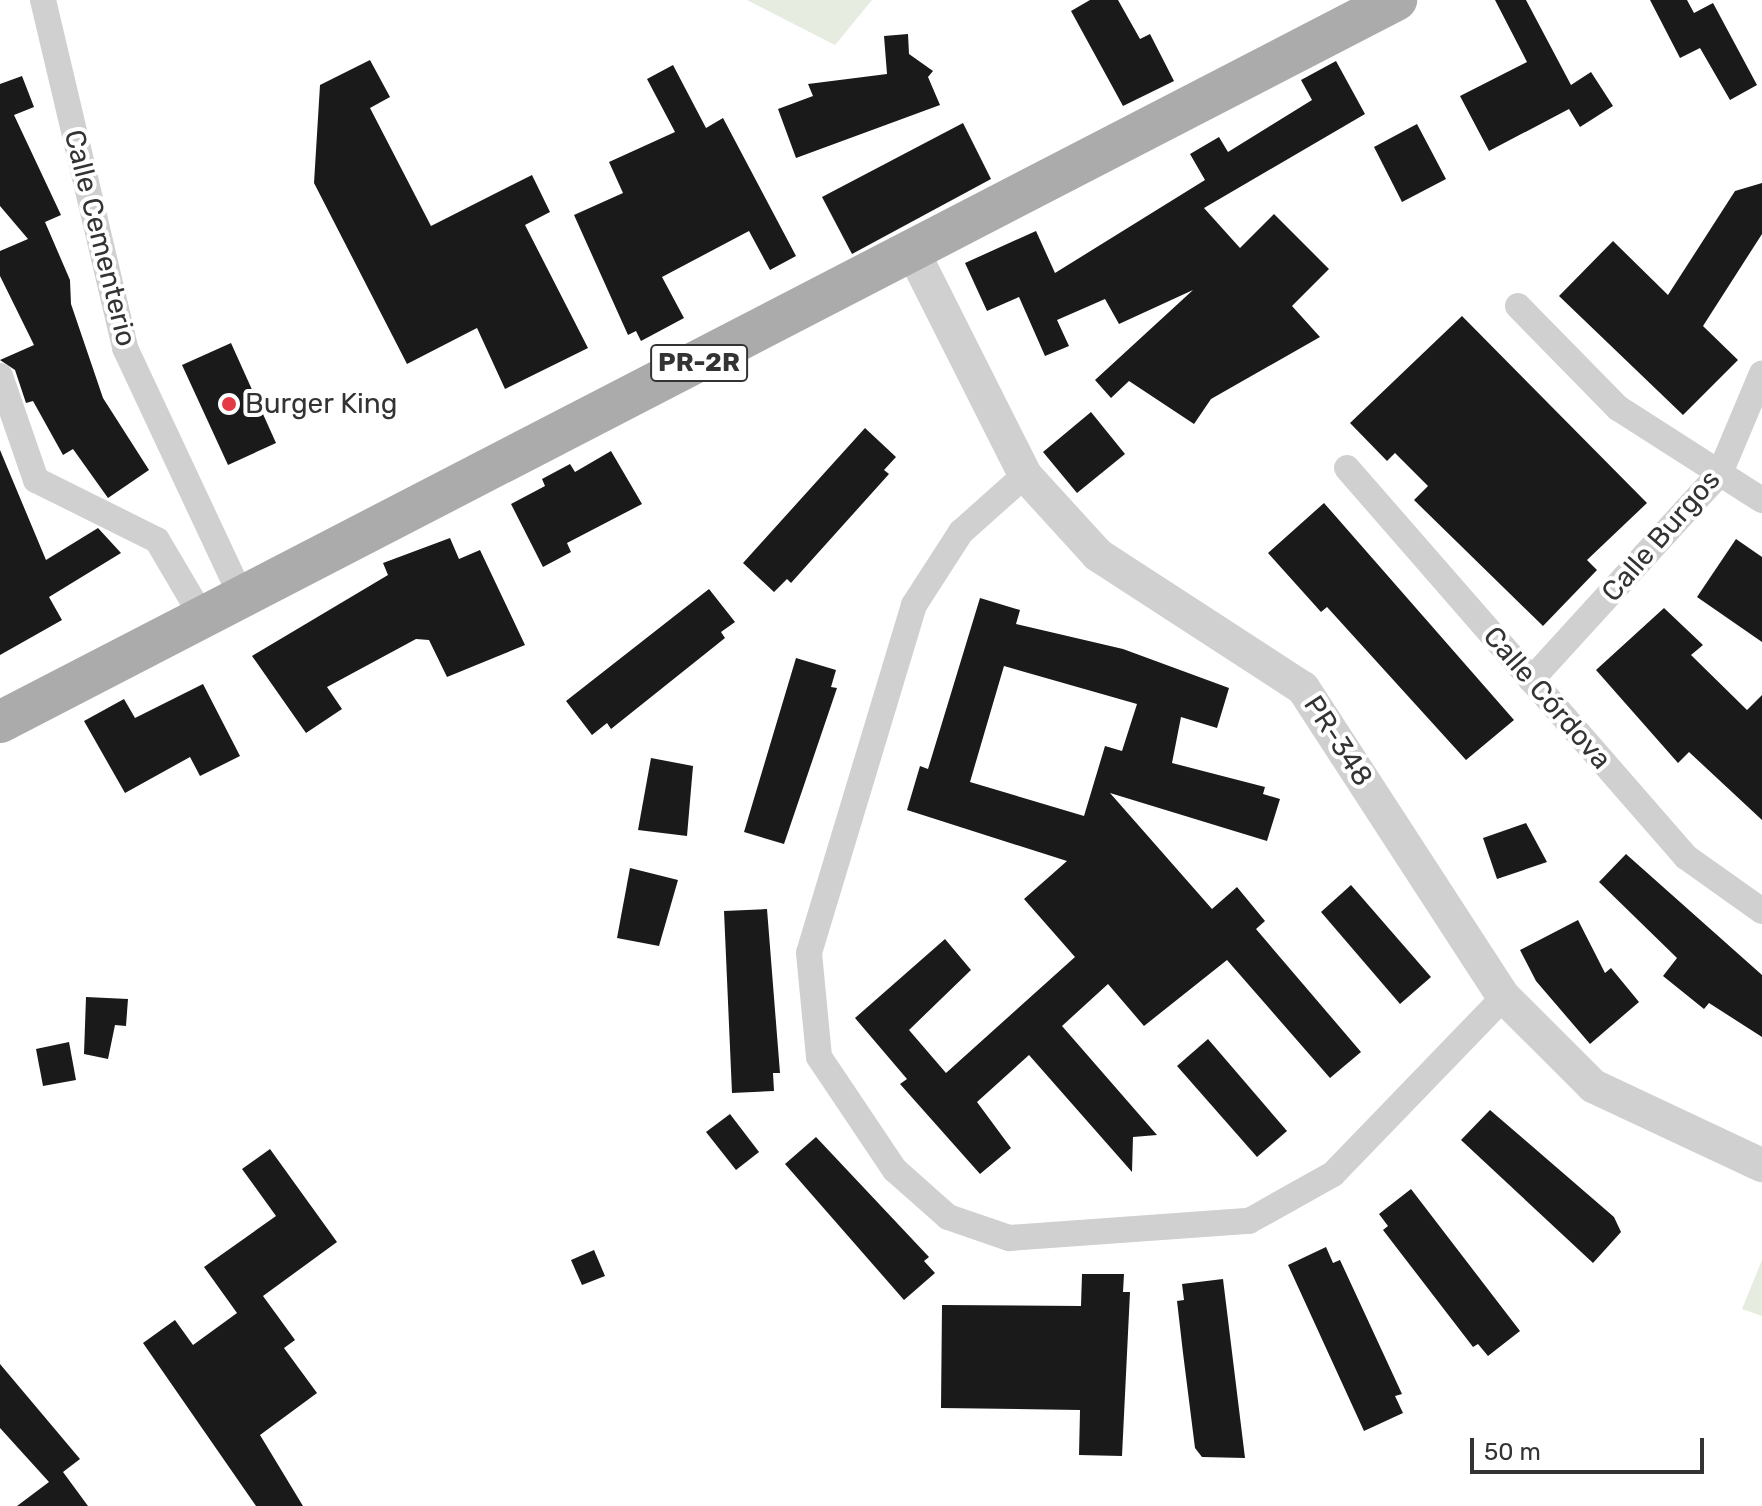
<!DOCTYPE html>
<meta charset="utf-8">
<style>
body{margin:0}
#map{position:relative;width:1762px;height:1506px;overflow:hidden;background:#fff;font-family:Rubik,sans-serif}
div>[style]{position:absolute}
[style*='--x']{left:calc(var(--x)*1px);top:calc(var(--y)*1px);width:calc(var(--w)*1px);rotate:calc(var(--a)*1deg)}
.green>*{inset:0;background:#e6ecdf}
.building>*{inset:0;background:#1a1a1a}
.minor>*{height:26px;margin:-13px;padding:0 13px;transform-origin:13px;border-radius:13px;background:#d0d0d0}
.tertiary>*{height:34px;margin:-17px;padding:0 17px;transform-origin:17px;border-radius:17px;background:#d0d0d0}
.primary>*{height:42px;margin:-21px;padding:0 21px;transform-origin:21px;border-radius:21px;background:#ababab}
.dots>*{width:22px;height:22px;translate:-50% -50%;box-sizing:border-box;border:4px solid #fff;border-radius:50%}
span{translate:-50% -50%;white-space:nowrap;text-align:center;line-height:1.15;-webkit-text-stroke:8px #fff;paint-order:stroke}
.shield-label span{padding:2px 6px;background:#fff;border:2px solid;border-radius:6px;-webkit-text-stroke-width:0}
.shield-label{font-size:26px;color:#333;font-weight:700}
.street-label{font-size:28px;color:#333}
.poi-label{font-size:28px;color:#333}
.left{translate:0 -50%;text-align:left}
.scale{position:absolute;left:1470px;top:1438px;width:234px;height:36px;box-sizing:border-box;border:4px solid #333;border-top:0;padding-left:10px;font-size:24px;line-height:28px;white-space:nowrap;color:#333;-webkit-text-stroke:6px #fff;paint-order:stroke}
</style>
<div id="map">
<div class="green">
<i style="clip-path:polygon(747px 0,872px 0,835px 45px)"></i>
<i style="clip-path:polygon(1762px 1260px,1762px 1316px,1742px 1309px)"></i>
</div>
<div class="building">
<i style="clip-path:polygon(1090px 0,1118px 0,1140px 39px,1150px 34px,1174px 81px,1123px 106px,1071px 11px)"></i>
<i style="clip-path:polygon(1495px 0,1526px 0,1571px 85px,1591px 72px,1613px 106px,1580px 127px,1569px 109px,1489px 151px,1460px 96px,1527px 62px)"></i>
<i style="clip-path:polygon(1650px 0,1687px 0,1694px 13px,1713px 3px,1757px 85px,1730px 100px,1700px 48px,1680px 58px)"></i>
<i style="clip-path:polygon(908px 34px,909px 54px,933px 71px,928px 77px,940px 105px,796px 158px,778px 109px,813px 96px,808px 84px,887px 74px,884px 36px)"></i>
<i style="clip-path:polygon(370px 60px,390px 97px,370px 108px,431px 226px,532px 175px,550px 212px,525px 225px,588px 348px,505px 389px,477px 328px,407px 364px,314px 183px,320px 85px)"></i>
<i style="clip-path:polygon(1336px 61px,1365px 114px,1204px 208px,1240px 248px,1274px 214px,1329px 269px,1292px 306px,1320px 337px,1211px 399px,1194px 424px,1129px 381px,1111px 398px,1095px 380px,1193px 290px,1119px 324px,1105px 299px,1057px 320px,1069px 346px,1045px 356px,1019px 297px,987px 311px,965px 263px,1036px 231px,1055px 273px,1205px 180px,1190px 154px,1219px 137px,1228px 152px,1312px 100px,1301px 80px)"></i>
<i style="clip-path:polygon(673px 65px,706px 128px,723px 118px,796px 256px,770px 270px,749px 231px,662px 277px,684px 318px,641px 341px,636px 331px,628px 335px,574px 215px,623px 193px,609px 162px,675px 132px,647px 79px)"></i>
<i style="clip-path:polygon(22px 76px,34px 107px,14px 115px,61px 215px,45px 222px,70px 280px,71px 304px,103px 398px,149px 470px,108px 498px,73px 449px,63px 455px,33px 401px,26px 403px,15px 370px,0 360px,34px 345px,0 276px,0 251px,28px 239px,0 206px,0 84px)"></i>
<i style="clip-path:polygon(963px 123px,991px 179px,852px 254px,822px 197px)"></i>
<i style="clip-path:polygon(1417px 124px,1446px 179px,1402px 202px,1374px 147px)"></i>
<i style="clip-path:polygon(1762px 183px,1762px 234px,1703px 326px,1738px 360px,1683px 415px,1559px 296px,1613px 241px,1668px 295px,1735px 191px)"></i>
<i style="clip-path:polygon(1462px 316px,1647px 503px,1587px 560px,1597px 570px,1543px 626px,1414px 500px,1428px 486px,1395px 453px,1387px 461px,1350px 423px)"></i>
<i style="clip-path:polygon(231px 343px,276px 443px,228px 465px,182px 365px)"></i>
<i style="clip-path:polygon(1091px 412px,1125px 454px,1077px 493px,1043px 452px)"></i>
<i style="clip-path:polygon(865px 428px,896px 457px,884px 470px,889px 474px,791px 583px,787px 579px,774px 592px,743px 563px)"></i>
<i style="clip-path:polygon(0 450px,46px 560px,98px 528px,121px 553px,49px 597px,62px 620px,0 655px)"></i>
<i style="clip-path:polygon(611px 451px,642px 504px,567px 543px,571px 552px,543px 567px,511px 504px,545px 486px,542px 479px,570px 464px,575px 472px)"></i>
<i style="clip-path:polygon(1324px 503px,1514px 720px,1466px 760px,1327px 607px,1321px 612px,1268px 553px)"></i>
<i style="clip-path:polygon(450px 538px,459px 559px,480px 550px,525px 645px,447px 677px,429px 640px,416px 639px,327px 687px,342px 709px,306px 733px,252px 656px,388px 575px,383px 563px)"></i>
<i style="clip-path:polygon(1736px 539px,1762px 557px,1762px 642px,1697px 597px)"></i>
<i style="clip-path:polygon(709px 589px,735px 622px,721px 632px,725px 638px,611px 729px,607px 723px,592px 735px,566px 701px)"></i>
<i style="clip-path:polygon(evenodd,980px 598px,1020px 610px,1016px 624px,1123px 649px,1229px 688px,1217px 728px,1181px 717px,1172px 763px,1265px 787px,1263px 794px,1280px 799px,1267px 841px,1110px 793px,1212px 909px,1237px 887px,1265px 921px,1256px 929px,1361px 1052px,1330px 1078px,1227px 960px,1144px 1026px,1108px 984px,1062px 1026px,1157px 1135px,1133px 1137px,1132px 1172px,1029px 1055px,977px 1102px,1011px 1148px,980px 1174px,900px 1084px,907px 1079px,855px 1018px,945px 939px,971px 970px,909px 1030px,946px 1073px,1075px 957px,1024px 899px,1067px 861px,907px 810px,920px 766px,928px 769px,980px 598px,1004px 666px,1137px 704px,1122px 751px,1105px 746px,1084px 816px,970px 782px,1004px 666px)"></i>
<i style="clip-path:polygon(1664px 608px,1703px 645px,1691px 655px,1747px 710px,1762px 695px,1762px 820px,1689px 752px,1678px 763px,1596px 670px)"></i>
<i style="clip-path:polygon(796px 658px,836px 670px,831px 687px,837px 688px,784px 844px,744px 832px)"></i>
<i style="clip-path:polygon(203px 684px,240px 756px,200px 776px,190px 757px,125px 793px,84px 721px,124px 699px,135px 718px)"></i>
<i style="clip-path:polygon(651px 758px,693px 766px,687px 836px,638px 830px)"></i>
<i style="clip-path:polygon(1526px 823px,1547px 862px,1497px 879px,1483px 838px)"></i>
<i style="clip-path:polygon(1626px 854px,1762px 975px,1762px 1037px,1709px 1003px,1704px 1009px,1663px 976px,1677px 958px,1599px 882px)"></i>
<i style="clip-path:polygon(630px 868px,678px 880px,659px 946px,617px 938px)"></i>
<i style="clip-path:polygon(1351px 885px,1431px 977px,1400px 1004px,1321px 912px)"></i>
<i style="clip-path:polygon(767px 909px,780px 1073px,773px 1073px,774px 1091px,732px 1093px,724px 911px)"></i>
<i style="clip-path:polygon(1578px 920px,1605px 973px,1611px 968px,1639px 1002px,1590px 1044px,1536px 981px,1520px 950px)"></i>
<i style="clip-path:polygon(86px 997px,128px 999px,126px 1026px,115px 1025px,108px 1059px,84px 1054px)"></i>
<i style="clip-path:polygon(1208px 1039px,1287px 1131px,1257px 1157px,1177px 1066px)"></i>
<i style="clip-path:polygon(69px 1042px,76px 1080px,43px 1086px,36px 1049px)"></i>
<i style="clip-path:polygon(1490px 1110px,1614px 1217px,1621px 1232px,1593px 1263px,1461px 1140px)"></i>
<i style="clip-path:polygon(730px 1114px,759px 1152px,736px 1170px,706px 1132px)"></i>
<i style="clip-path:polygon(816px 1137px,929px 1257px,924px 1261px,935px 1273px,904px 1300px,785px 1164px)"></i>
<i style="clip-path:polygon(270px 1149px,337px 1242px,263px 1296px,295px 1340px,284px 1348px,317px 1393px,260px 1435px,303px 1506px,256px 1506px,143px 1343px,175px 1320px,193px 1345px,237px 1313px,204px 1267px,276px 1216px,242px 1169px)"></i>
<i style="clip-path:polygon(1411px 1189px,1520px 1331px,1488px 1356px,1478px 1344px,1473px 1347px,1383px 1230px,1388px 1226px,1379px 1214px)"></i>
<i style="clip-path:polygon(1326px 1247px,1333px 1263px,1340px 1260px,1402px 1394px,1395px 1396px,1403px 1413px,1364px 1431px,1288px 1265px)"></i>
<i style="clip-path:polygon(594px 1250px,605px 1276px,582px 1285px,571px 1260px)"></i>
<i style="clip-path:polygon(1082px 1274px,1124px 1274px,1123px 1292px,1130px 1292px,1122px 1456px,1079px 1455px,1080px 1410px,941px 1408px,942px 1305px,1081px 1306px)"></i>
<i style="clip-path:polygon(1223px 1279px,1245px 1458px,1202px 1457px,1195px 1448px,1183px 1353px,1177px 1301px,1184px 1300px,1182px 1284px)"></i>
<i style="clip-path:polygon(0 1364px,80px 1459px,63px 1472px,88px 1506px,17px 1506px,49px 1482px,0 1428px)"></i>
</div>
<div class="minor">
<i style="--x:43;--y:0;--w:358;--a:76.7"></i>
<i style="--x:125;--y:348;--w:276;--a:64.9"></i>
<i style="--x:1518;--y:306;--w:143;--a:45.6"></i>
<i style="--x:1618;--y:408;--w:171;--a:32.6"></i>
<i style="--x:0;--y:376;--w:110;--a:70.9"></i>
<i style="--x:36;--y:480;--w:135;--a:26.4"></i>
<i style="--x:157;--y:540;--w:91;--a:59.5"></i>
<i style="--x:1347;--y:468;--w:516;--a:48.93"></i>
<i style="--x:1686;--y:857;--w:93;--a:35.4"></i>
<i style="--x:1025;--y:475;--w:86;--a:138.3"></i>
<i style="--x:961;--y:532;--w:87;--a:122.8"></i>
<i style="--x:914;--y:605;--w:363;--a:106.8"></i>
<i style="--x:809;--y:953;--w:104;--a:84.5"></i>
<i style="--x:819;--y:1057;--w:136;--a:56.1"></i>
<i style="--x:895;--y:1170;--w:71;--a:41.6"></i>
<i style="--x:948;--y:1217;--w:65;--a:19"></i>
<i style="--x:1009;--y:1238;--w:241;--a:-4.1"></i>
<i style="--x:1249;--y:1221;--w:96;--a:-29.2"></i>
<i style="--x:1333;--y:1174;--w:246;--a:-46"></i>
<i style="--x:1531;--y:680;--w:280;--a:-47.6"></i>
<i style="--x:1720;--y:473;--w:108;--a:-67.2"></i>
</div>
<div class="tertiary">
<i style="--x:913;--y:252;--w:250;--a:63.3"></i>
<i style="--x:1025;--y:475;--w:108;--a:47.6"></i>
<i style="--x:1098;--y:555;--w:244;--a:33"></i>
<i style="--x:1303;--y:688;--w:369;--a:57"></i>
<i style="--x:1504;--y:997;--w:126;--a:45"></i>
<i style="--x:1593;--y:1086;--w:187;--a:25.1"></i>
</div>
<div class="primary">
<i style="--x:0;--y:722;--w:1572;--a:-27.35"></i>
</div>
<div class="dots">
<i style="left:229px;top:404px;background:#e63946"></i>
</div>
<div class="shield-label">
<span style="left:699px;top:363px">PR-2R</span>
</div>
<div class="street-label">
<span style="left:100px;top:238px;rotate:76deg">Calle Cementerio</span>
<span style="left:1661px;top:536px;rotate:-49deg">Calle Burgos</span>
<span style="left:1547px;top:698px;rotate:49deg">Calle Córdova</span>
<span style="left:1338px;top:741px;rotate:57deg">PR-348</span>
</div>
<div class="poi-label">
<span class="left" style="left:245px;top:404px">Burger King</span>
</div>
<div class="scale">50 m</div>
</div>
